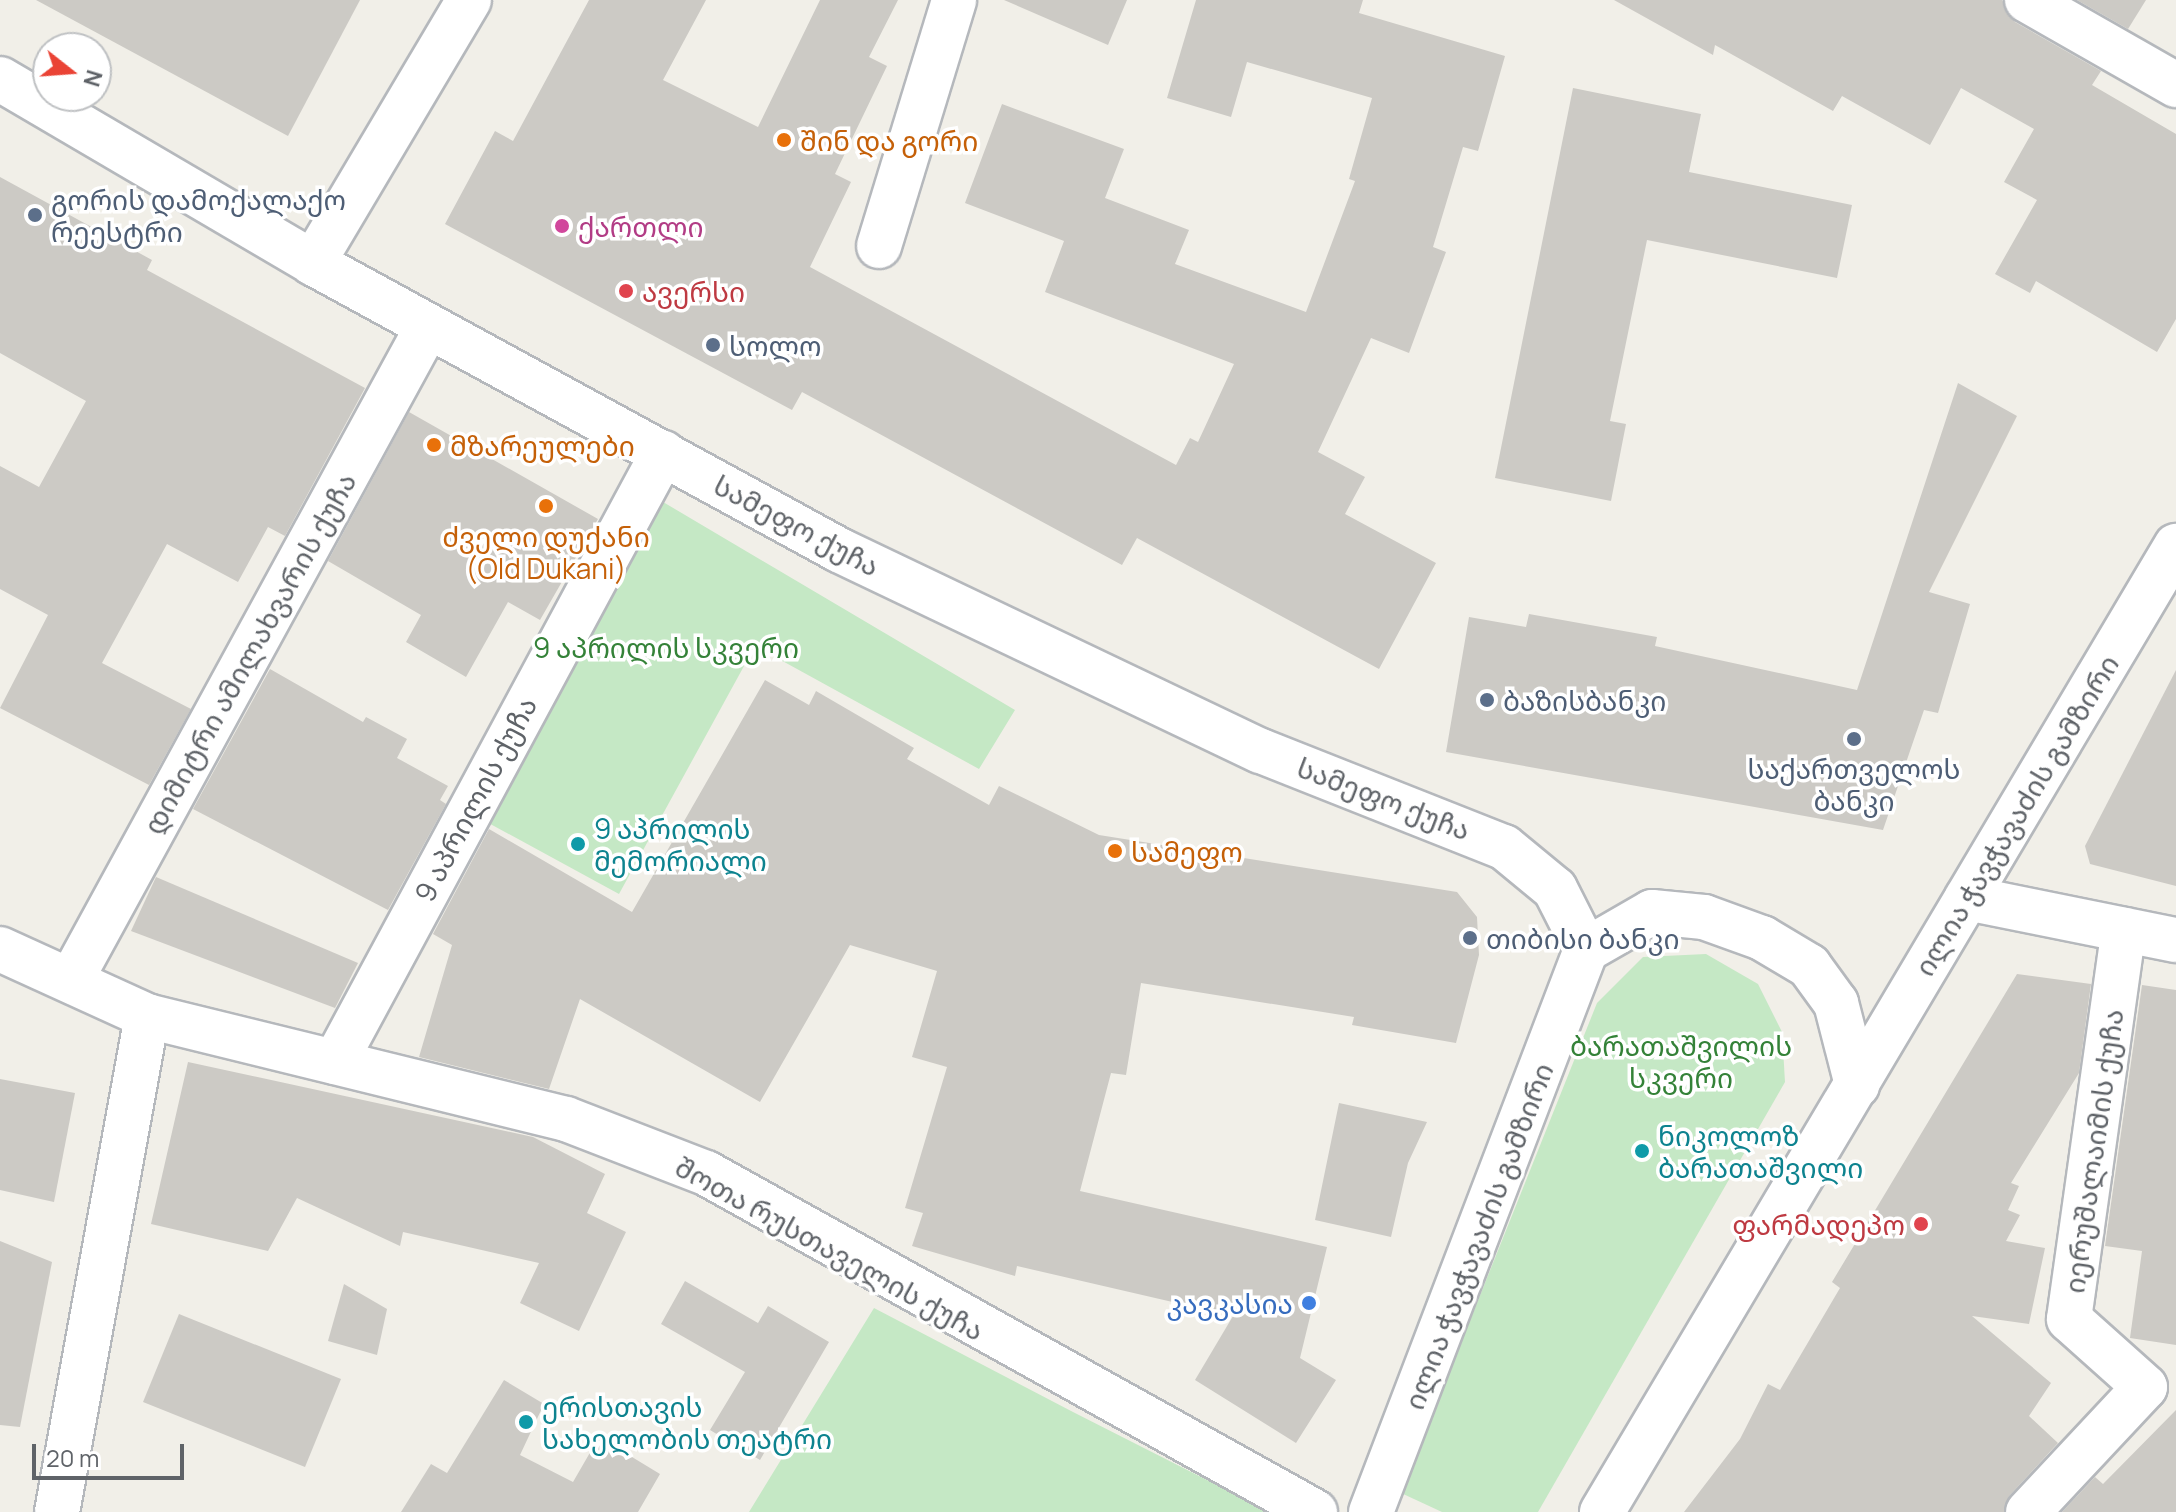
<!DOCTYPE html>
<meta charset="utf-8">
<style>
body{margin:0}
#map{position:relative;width:2176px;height:1512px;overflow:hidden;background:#f1efe8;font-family:Manrope,"Noto Sans Georgian",sans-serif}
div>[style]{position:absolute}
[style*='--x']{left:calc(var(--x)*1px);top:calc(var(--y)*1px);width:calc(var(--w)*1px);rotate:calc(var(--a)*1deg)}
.green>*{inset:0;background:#c5e8c5}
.building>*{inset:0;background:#cccac5}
.roads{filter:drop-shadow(2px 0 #b5b8bc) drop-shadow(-2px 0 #b5b8bc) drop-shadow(0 2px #b5b8bc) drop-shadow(0 -2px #b5b8bc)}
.minor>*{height:44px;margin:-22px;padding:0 22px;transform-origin:22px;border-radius:22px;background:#fff}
.secondary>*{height:44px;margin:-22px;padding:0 22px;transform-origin:22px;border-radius:22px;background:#fff}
.dots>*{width:22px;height:22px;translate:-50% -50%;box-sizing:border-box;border:4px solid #fff;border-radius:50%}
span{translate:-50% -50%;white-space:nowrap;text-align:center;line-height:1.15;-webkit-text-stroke:7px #fff;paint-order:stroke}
.food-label{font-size:28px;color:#c56008}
.left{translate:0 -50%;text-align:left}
.service-label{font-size:28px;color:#4e5e75}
.hotel-label{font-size:28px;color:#b23c85}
.health-label{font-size:28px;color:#be3a42}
.right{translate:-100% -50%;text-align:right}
.street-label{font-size:28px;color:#5f6368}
.park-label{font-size:28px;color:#348238}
.culture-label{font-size:28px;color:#0d838f}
.shop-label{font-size:28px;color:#366cbe}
.north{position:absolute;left:32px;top:32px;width:80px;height:80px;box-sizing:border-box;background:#fff;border:2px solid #bfc1c3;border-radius:50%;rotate:107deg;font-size:22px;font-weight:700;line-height:32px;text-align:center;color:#5f6368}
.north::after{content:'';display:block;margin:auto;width:28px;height:36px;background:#ea4335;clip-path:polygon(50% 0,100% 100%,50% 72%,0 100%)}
.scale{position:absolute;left:32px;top:1444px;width:152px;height:36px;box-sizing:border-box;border:4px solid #5f6368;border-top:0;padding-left:10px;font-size:24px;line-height:28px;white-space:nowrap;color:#5f6368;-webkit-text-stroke:6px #fff;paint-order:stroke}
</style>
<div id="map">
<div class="green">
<i style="clip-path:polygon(658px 499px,1015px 710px,979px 769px,755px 646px,619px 894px,483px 820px)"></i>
<i style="clip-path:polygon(1706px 954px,1758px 984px,1782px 1032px,1785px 1082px,1538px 1512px,1442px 1512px,1401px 1493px,1597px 1003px,1643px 957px)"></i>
<i style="clip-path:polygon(874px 1308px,1073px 1412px,1270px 1512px,749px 1512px)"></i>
</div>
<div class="building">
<i style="clip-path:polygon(36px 0,360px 0,288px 136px)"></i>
<i style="clip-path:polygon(589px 0,706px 0,663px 80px,758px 127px,820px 0,898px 0,869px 57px,887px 66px,835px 174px,851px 182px,810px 267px,1176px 465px,1190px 438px,1198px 442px,1234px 364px,1045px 292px,1064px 241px,965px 203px,1002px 104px,1124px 149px,1105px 198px,1189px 230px,1175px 264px,1306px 312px,1355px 181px,1349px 179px,1372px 98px,1247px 62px,1231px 117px,1167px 98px,1196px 0,1363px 0,1359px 13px,1505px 56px,1478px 151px,1463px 147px,1433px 247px,1446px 252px,1409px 353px,1371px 338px,1318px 452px,1365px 477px,1345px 514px,1436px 563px,1379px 669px,1137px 538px,1122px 565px,802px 392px,792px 410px,445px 224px,495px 131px,513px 141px)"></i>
<i style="clip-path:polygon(1004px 0,1127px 0,1108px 45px)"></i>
<i style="clip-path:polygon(1614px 0,2002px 0,2015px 22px,2101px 71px,2092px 85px,2176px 134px,2176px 319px,2157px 352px,2036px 281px,2030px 293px,1995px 274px,2037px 200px,2004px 182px,2034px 129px,1961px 88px,1930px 145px,1842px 96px,1833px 111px,1715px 45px,1713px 55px)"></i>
<i style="clip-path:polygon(2077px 0,2146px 0,2128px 29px)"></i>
<i style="clip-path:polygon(1573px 88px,1701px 114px,1689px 172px,1852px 205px,1837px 278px,1647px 240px,1610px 421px,1626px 424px,1611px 501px,1495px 478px)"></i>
<i style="clip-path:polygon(0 177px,152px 260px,147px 270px,365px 388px,285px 536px,268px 527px,238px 582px,167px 544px,102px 663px,191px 709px,149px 785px,0 708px,48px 615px,0 589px,0 466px,39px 487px,86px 401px,0 353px)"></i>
<i style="clip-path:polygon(1958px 383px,2017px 416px,1929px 592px,1970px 604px,1938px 713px,1924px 710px,1883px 830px,1446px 752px,1469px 617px,1526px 627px,1529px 614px,1657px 637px,1655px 646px,1857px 690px)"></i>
<i style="clip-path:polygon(409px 412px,598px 519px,540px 620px,508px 602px,466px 677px,406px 642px,421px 615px,328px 561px)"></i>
<i style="clip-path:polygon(270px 669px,363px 722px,366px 717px,407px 739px,397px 758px,448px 786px,440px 800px,446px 804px,388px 910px,193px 809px)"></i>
<i style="clip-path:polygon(2176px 670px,2176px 886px,2090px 864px,2085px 846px)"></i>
<i style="clip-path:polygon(765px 680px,809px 705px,816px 691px,914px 748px,907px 759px,989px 805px,999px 786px,1099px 835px,1457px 892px,1477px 917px,1479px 955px,1456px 1043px,1352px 1025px,1354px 1017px,1141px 983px,1126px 1075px,1111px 1073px,1080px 1191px,1327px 1247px,1300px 1358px,1336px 1380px,1296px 1443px,1195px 1380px,1233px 1316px,1017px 1266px,1015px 1276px,912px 1246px,923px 1213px,905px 1208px,947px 1067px,912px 1057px,937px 971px,850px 945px,760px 1102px,580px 999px,549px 1089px,419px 1057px,452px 945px,433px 934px,489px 829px,632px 912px)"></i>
<i style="clip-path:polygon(156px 877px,358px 963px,335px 1008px,131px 931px)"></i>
<i style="clip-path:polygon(2017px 974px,2091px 984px,2079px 1073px,2011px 1183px,2019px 1186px,2008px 1210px,2020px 1215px,2006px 1241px,2045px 1248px,2029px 1324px,1972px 1316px,2051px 1383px,2029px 1416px,2058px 1443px,2010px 1495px,2004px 1512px,1684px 1512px,1740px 1439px,1768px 1384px,1780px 1390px,1840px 1288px,1832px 1282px)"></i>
<i style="clip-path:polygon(2142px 985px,2176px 990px,2176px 1345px,2130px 1338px,2142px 1251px,2105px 1246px)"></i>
<i style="clip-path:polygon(188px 1062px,533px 1137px,605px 1174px,587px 1213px,626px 1232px,579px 1331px,520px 1303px,539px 1263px,403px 1232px,400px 1246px,297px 1198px,268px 1251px,151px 1224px)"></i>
<i style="clip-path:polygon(0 1079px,75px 1093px,54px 1202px,0 1190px)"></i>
<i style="clip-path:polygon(1339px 1103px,1427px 1122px,1408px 1163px,1391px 1237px,1315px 1220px)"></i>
<i style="clip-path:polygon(0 1241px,52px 1262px,20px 1427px,0 1425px)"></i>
<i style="clip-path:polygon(685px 1281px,758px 1323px,768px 1306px,829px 1342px,760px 1460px,710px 1430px,745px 1372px,661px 1324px)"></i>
<i style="clip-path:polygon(344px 1284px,387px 1309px,377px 1355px,328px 1341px)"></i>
<i style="clip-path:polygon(179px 1314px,341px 1379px,305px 1467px,143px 1402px)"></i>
<i style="clip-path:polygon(504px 1380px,544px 1404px,520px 1455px,573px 1482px,599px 1437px,660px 1474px,638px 1512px,401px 1512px,431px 1464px,447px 1473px)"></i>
<i style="clip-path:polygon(2176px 1410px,2176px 1512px,2062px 1512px,2095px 1477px,2103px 1484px)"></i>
</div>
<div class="roads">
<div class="minor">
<i style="--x:2027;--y:0;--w:172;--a:29.7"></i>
<i style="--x:0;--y:79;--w:363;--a:30.4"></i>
<i style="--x:879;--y:246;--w:257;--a:-73"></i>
<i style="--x:1967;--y:898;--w:213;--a:11.4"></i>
<i style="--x:0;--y:949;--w:162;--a:24.5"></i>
<i style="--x:147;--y:1016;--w:431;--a:13.8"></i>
<i style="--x:566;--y:1119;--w:150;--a:21.1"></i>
<i style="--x:706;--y:1173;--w:697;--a:29.1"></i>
<i style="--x:72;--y:978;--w:741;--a:-61.36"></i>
<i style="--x:335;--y:1062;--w:692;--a:-61.69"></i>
<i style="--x:57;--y:1512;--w:504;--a:-79.72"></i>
<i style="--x:2028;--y:1512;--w:171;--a:-46.9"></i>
<i style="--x:2145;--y:1387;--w:102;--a:-138.2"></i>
<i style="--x:2069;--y:1319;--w:393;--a:-82"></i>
</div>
<div class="secondary">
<i style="--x:469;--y:0;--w:306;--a:120.7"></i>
<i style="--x:313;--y:263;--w:599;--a:28.62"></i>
<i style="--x:839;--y:550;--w:467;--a:25.5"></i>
<i style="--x:1261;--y:751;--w:261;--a:21.6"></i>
<i style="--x:1504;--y:847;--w:66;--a:39.5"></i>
<i style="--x:1555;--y:889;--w:68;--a:63.1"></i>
<i style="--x:1371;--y:1512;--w:602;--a:-69.07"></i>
<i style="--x:1586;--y:950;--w:76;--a:-29.9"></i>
<i style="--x:1652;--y:912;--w:52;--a:5.5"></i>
<i style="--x:1704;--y:917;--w:62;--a:19.9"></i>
<i style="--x:1762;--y:938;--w:55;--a:30.8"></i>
<i style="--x:1809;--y:966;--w:46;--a:53.9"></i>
<i style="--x:1836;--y:1003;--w:85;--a:75.6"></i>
<i style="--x:1602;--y:1512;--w:1124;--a:-59.28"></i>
</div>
</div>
<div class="dots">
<i style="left:784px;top:140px;background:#e8710a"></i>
<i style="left:35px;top:215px;background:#5c6f8a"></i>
<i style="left:562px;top:226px;background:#d1479c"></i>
<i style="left:626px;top:291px;background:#e0444e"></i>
<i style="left:713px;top:345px;background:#5c6f8a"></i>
<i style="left:434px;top:445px;background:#e8710a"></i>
<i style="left:546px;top:506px;background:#e8710a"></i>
<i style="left:1487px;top:700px;background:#5c6f8a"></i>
<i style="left:1854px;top:739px;background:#5c6f8a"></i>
<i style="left:578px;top:844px;background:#0f9aa8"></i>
<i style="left:1115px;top:851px;background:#e8710a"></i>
<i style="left:1470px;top:938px;background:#5c6f8a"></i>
<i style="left:1642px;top:1151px;background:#0f9aa8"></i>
<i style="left:1921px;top:1224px;background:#e0444e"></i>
<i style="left:1309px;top:1303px;background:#3f7fe0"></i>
<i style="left:526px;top:1422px;background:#0f9aa8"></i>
</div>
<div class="food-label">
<span class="left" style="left:800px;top:140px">შინ და გორი</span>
<span class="left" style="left:450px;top:445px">მზარეულები</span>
<span style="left:546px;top:552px">ძველი დუქანი<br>(Old Dukani)</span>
<span class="left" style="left:1131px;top:851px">სამეფო</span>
</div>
<div class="service-label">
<span class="left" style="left:51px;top:215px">გორის დამოქალაქო<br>რეესტრი</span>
<span class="left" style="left:729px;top:345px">სოლო</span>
<span class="left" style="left:1503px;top:700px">ბაზისბანკი</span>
<span style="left:1854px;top:784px">საქართველოს<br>ბანკი</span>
<span class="left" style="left:1486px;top:938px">თიბისი ბანკი</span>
</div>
<div class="hotel-label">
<span class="left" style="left:578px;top:226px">ქართლი</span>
</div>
<div class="health-label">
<span class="left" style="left:642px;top:291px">ავერსი</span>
<span class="right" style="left:1905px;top:1224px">ფარმადეპო</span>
</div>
<div class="street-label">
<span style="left:797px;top:525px;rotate:28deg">სამეფო ქუჩა</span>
<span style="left:249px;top:653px;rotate:-61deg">დიმიტრი ამილახვარის ქუჩა</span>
<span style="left:1384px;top:798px;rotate:21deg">სამეფო ქუჩა</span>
<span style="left:475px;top:799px;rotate:-62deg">9 აპრილის ქუჩა</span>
<span style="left:2016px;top:815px;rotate:-59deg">ილია ჭავჭავაძის გამზირი</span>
<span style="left:2093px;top:1151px;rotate:-82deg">იერუშალაიმის ქუჩა</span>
<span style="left:1478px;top:1236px;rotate:-69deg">ილია ჭავჭავაძის გამზირი</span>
<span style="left:830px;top:1248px;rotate:29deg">შოთა რუსთაველის ქუჩა</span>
</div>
<div class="park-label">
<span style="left:666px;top:647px">9 აპრილის სკვერი</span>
<span style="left:1681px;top:1061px">ბარათაშვილის<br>სკვერი</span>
</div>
<div class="culture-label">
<span class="left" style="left:594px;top:844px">9 აპრილის<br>მემორიალი</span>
<span class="left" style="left:1658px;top:1151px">ნიკოლოზ<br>ბარათაშვილი</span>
<span class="left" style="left:542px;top:1422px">ერისთავის<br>სახელობის თეატრი</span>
</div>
<div class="shop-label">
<span class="right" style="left:1293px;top:1303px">კავკასია</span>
</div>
<div class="north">N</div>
<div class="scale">20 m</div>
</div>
